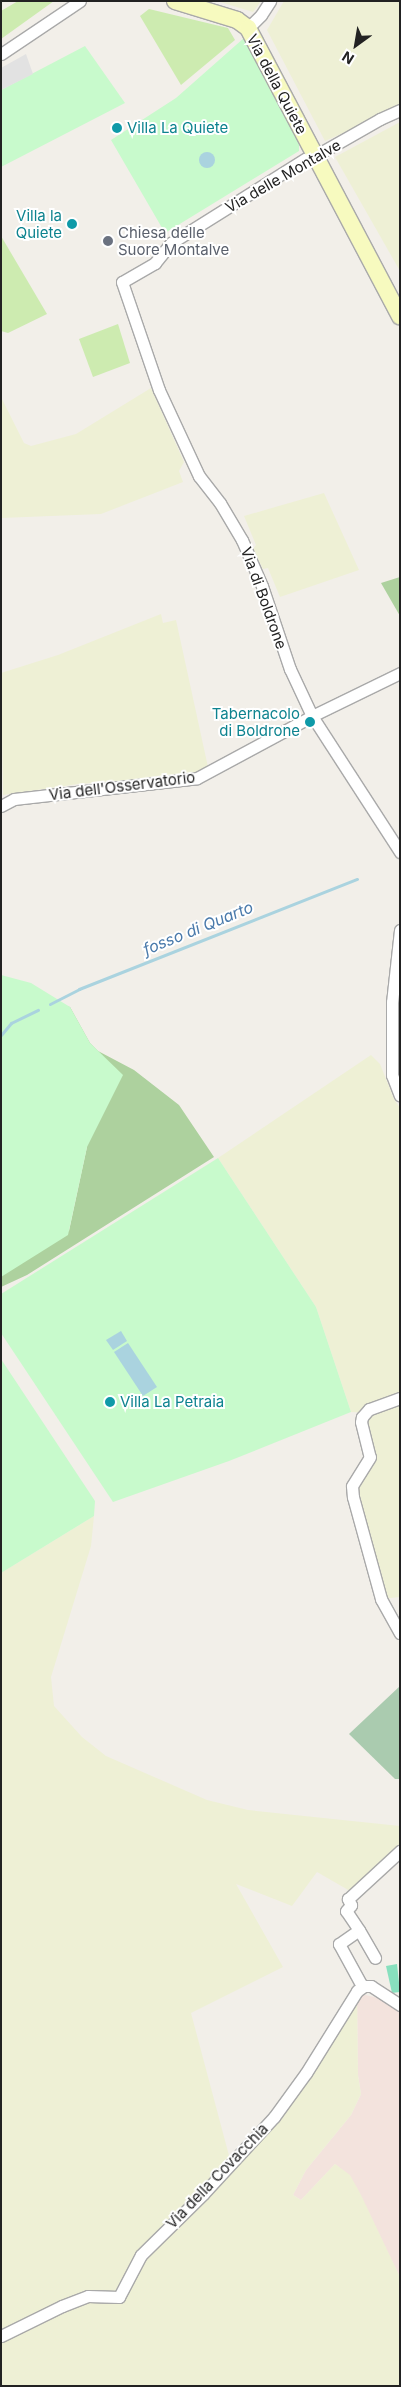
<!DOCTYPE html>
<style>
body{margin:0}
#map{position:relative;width:401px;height:2387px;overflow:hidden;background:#f2efe9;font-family:Inter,sans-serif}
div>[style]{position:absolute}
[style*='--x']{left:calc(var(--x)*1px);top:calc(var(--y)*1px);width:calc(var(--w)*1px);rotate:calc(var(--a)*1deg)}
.military>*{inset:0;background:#f3e3dd}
.farmland>*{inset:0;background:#eef0d5}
.grass>*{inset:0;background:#cdebb0}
.forest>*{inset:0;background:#add19e}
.cemetery>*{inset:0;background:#aacbaf}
.park>*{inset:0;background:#c8facc}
.pitch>*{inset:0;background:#88e0be}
.parking>*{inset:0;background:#e2e2e2}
.water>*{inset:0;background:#aad3df}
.round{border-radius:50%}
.stream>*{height:3px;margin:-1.5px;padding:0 1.5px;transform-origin:1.5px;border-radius:1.5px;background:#aad3df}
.roads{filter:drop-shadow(1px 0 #a9a9a9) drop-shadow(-1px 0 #a9a9a9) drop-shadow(0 1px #a9a9a9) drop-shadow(0 -1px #a9a9a9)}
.street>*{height:11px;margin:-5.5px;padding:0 5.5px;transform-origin:5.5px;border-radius:5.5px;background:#fff}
.secondary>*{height:16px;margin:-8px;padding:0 8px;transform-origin:8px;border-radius:8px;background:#f7fabf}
.dots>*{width:14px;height:14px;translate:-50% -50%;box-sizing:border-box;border:2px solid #fff;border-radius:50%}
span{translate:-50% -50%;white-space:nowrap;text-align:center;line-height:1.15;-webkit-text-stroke:4px #fff;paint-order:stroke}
.street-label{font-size:15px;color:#222}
.culture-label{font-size:15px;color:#0d838f}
.left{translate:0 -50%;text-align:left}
.right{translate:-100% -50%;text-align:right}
.worship-label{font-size:15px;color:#5b616d}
.water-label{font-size:16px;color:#4a7aab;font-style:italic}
.frame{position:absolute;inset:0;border:2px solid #222;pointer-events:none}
.north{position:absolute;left:331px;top:20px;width:50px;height:50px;-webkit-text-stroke:4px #fff;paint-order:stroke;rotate:212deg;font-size:14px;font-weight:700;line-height:20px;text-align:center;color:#222}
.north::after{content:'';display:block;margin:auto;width:18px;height:22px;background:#222;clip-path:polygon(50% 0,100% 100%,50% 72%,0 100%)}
</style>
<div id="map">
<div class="military">
<i style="clip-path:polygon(357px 1993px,378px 1998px,400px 2011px,400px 2277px,350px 2176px,335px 2164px,301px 2200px,293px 2195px,306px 2170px,351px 2115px,361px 2094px,358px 2075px)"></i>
</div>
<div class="farmland">
<i style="clip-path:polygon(217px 1px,261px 1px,253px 12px)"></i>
<i style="clip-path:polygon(284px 1px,400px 1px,400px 108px,325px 141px,267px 30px)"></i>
<i style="clip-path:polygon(400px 122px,400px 271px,335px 157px)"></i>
<i style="clip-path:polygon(151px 388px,184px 462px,179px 471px,183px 482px,101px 514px,1px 518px,1px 397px,24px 443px,31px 446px,76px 434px)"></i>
<i style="clip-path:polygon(324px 493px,359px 570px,280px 597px,268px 568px,263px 569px,253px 549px,256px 545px,244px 516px)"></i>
<i style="clip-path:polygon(161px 614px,163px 623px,176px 620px,208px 767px,187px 776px,78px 784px,3px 795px,1px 673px,58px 655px)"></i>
<i style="clip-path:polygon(371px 1055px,380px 1064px,394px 1099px,400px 1108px,400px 1597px,381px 1599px,353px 1497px,370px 1457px,365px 1413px,351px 1412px,316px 1307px,218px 1158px)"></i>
<i style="clip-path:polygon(94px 1516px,91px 1546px,51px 1677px,54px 1706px,82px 1737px,106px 1756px,207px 1800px,248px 1810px,400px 1826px,400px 1852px,350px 1891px,317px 1872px,292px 1906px,236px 1884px,283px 1967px,191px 2013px,231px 2163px,306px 2073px,357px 1991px,358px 2075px,361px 2094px,351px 2115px,306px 2170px,293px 2195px,301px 2200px,335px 2164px,350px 2175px,361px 2195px,400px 2277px,400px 2386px,1px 2386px,1px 1573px)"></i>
</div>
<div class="grass">
<i style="clip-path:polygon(18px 1px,54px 1px,1px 39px,1px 11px)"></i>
<i style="clip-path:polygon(149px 9px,228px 28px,235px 40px,181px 85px,140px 16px)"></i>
<i style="clip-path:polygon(1px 236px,47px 314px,8px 333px,1px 331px)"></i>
<i style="clip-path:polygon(118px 324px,130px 363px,93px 377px,79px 339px)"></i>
</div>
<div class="forest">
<i style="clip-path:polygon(400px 577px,400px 616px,381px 583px)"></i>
<i style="clip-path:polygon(55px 1003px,70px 1007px,90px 1043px,98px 1051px,134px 1070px,179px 1105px,214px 1157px,27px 1275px,1px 1287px,1px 1254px,69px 1231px,87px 1147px)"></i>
</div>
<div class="cemetery">
<i style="clip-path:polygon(400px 1686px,400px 1779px,395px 1779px,349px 1734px)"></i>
</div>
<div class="park">
<i style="clip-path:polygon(244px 38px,299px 144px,299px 151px,165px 233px,111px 140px,176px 98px)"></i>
<i style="clip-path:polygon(85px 46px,125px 103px,1px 167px,1px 90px)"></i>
<i style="clip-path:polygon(1px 975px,31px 983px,70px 1007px,90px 1043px,123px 1075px,87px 1147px,68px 1235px,1px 1277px)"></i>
<i style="clip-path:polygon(218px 1158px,316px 1307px,351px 1412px,229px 1461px,113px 1502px,1px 1333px,1px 1294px)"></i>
<i style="clip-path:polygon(1px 1359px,95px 1501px,94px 1516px,1px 1573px)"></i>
</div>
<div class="pitch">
<i style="clip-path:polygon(397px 1964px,400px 1992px,392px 1993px,386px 1966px)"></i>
</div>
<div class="parking">
<i style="clip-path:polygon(26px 54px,33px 74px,1px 90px,1px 68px)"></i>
</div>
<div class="water">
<i class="round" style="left:199px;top:152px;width:16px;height:16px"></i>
<i style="clip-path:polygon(121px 1331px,127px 1341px,113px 1350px,106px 1340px)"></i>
<i style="clip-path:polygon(128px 1343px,157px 1387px,143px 1396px,114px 1352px)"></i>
</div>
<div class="stream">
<i style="--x:50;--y:1004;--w:33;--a:-27"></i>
<i style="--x:79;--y:989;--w:299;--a:-21.6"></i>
<i style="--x:1;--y:1035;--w:16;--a:-50"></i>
<i style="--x:11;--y:1023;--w:30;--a:-26"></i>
</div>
<div class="roads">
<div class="street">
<i style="--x:248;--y:28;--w:18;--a:-45"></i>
<i style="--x:261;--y:15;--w:17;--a:-57"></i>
<i style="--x:1;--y:54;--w:95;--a:-33.9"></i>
<i style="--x:400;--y:110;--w:22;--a:156"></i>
<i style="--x:380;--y:119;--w:67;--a:150.4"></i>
<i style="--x:322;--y:152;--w:18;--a:158"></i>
<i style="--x:305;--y:159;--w:158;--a:147.9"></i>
<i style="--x:171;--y:243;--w:26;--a:129"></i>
<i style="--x:155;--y:263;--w:38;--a:150"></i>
<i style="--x:122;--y:282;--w:114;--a:71.1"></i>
<i style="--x:159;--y:390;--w:95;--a:65.1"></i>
<i style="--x:199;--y:476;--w:34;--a:52"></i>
<i style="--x:220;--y:503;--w:43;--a:59.3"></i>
<i style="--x:242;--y:540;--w:50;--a:66.5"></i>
<i style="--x:262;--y:586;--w:88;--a:71.4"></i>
<i style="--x:290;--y:669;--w:52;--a:64.9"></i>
<i style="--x:312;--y:716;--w:162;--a:57.1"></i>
<i style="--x:1;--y:806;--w:15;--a:-28"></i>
<i style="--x:14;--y:799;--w:184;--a:-6.5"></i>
<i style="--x:197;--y:778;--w:131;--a:-28.3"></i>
<i style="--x:312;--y:716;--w:98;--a:-26"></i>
<i style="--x:400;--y:930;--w:72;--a:96.3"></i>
<i style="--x:392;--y:1002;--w:73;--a:90"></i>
<i style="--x:392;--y:1075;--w:22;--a:69"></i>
<i style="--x:400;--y:1398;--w:33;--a:160"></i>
<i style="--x:369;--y:1409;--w:11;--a:131"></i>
<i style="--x:362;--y:1417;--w:5;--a:101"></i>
<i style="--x:361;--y:1422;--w:36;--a:76"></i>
<i style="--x:370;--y:1457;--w:34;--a:122"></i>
<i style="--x:352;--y:1486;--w:11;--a:85"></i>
<i style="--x:353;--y:1497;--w:106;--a:74.6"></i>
<i style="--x:381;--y:1599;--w:39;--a:61"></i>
<i style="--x:359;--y:1930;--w:32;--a:60"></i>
<i style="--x:362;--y:1986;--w:48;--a:-118.7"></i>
<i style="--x:339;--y:1944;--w:24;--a:-35"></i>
<i style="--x:359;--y:1930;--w:23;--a:-124"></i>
<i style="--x:346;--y:1911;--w:8;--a:-50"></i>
<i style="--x:351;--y:1905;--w:7;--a:-117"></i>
<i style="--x:348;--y:1899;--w:71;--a:-42.7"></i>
<i style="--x:1;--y:2336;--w:68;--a:-26.2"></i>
<i style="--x:62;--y:2306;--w:28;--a:-21"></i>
<i style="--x:88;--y:2296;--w:31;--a:2"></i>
<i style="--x:119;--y:2297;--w:47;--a:-62.4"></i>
<i style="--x:141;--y:2255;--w:87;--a:-44.5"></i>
<i style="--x:203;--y:2194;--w:105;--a:-47.3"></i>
<i style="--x:274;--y:2117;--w:54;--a:-54"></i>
<i style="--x:306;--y:2073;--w:97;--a:-58.1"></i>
<i style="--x:357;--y:1991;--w:9;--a:-36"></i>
<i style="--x:364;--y:1986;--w:7;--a:0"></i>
<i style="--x:371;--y:1986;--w:35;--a:33"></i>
</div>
<div class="secondary">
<i style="--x:175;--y:1;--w:65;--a:17"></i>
<i style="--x:237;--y:20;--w:14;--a:36"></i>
<i style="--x:248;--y:28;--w:326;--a:62.2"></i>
</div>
</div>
<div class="dots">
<i style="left:117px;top:128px;background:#0f9aa8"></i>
<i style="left:72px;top:224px;background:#0f9aa8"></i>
<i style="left:108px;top:241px;background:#6b7280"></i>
<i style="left:310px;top:722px;background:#0f9aa8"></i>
<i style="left:110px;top:1402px;background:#0f9aa8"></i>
</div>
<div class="street-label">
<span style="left:277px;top:84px;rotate:62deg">Via della Quiete</span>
<span style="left:283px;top:176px;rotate:-30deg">Via delle Montalve</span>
<span style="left:264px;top:598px;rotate:70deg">Via di Boldrone</span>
<span style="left:122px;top:786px;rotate:-7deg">Via dell'Osservatorio</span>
<span style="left:217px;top:2176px;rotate:-46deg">Via della Covacchia</span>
</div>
<div class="culture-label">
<span class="left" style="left:127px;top:128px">Villa La Quiete</span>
<span class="right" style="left:62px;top:224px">Villa la<br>Quiete</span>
<span class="right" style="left:300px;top:722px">Tabernacolo<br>di Boldrone</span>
<span class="left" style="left:120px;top:1402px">Villa La Petraia</span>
</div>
<div class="worship-label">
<span class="left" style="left:118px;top:241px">Chiesa delle<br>Suore Montalve</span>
</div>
<div class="water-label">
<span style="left:198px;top:928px;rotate:-22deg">fosso di Quarto</span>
</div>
<div class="frame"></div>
<div class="north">N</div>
</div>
